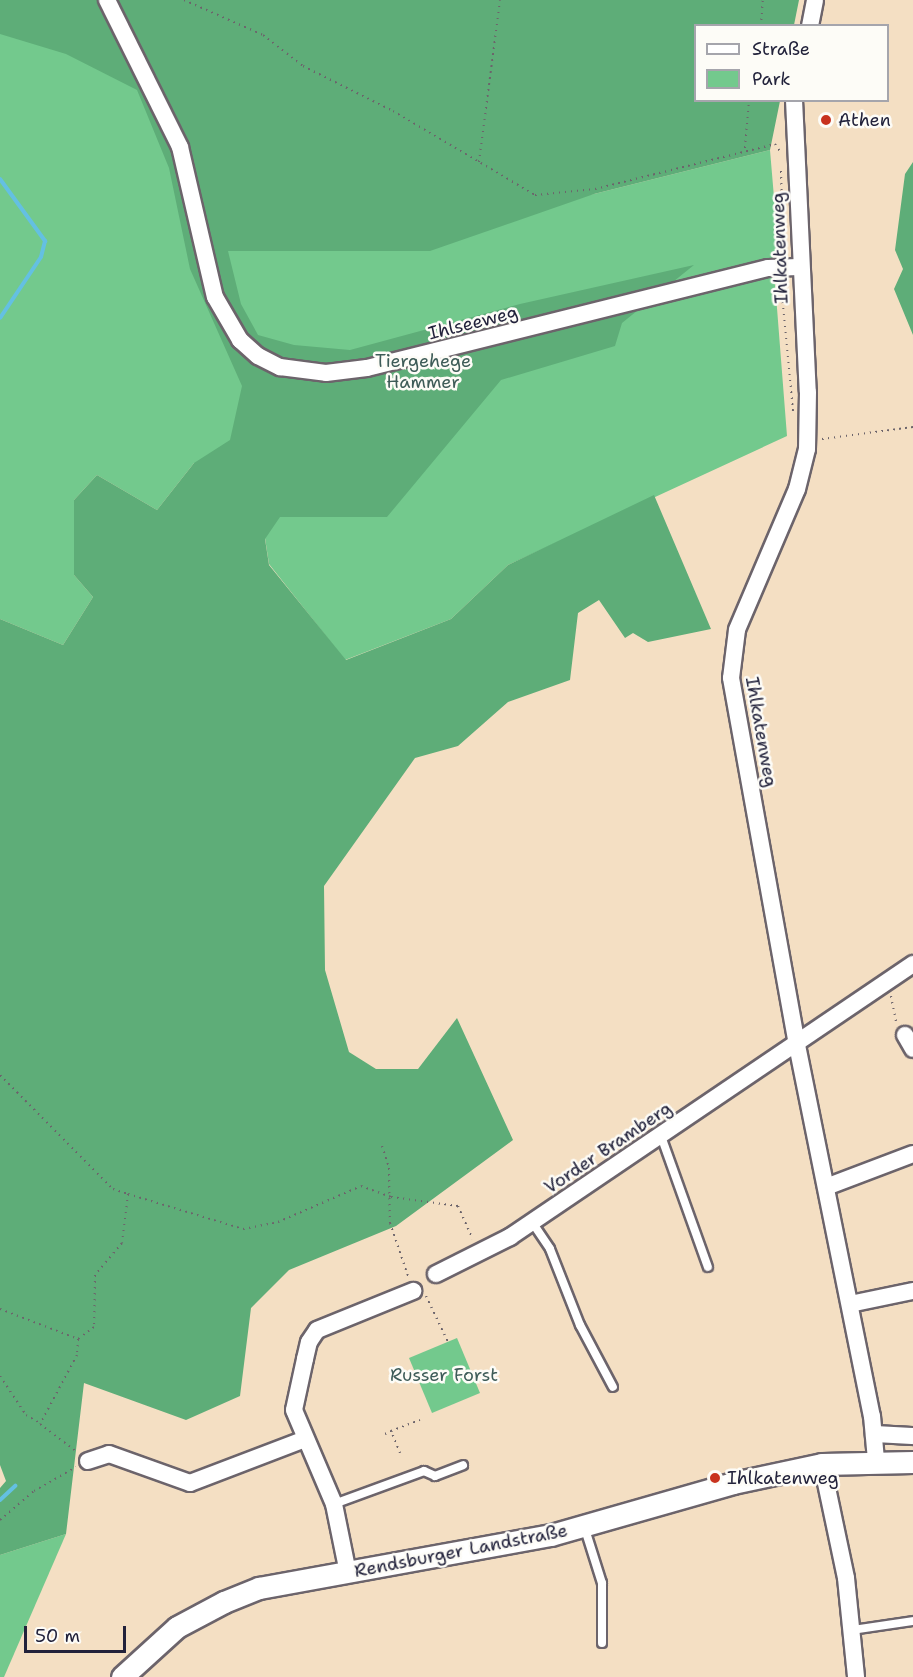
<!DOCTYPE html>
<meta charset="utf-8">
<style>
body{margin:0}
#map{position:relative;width:913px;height:1677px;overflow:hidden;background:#f4dfc3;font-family:"Shantell Sans",sans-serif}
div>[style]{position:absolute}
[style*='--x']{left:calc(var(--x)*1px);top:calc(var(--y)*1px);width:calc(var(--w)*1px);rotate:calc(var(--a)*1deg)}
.green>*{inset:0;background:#73c98d}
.forest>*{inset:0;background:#5ead78}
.stream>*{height:4px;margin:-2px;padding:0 2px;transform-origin:2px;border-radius:2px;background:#64c0e2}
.path>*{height:2px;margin-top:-1px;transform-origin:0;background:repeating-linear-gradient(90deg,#6c646b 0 1.5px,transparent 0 6px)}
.roads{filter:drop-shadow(2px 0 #6c646b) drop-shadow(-2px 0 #6c646b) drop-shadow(0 2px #6c646b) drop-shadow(0 -2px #6c646b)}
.service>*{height:8px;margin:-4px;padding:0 4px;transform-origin:4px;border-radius:4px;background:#fff}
.minor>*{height:16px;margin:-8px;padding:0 8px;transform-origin:8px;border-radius:8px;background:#fff}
.tertiary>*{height:21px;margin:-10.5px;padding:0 10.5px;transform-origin:10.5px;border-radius:10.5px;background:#fff}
.dots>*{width:16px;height:16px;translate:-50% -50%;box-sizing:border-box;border:3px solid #fdfcf7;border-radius:50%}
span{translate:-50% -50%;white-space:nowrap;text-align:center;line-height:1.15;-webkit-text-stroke:5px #fdfcf7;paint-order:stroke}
.poi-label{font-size:18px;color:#22223b}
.left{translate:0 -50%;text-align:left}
.street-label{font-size:18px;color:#22223b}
.park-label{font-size:18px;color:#3e5c58}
.legend{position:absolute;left:694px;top:24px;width:195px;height:78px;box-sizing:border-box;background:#fdfcf7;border:2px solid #a5a5ac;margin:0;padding:8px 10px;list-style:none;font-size:18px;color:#22223b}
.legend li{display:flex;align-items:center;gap:12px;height:30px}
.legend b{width:30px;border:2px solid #a5a5ac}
.scale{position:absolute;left:24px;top:1626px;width:102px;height:27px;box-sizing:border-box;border:3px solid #22223b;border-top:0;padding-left:8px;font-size:18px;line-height:21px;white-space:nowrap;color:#22223b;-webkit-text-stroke:4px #fdfcf7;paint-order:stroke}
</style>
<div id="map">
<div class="green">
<i style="clip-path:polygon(0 0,531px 201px,594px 194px,770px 150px,778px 245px,773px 257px,787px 436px,508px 565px,451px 619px,345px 660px,269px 564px,265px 538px,194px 463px,157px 510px,97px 475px,74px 500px,74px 575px,93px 597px,63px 645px,0 619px)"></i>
<i style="clip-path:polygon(457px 1338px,480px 1393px,432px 1413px,409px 1358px)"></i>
<i style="clip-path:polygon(66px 1534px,4px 1677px,0 1677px,0 1555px)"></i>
</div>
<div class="forest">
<i style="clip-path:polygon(0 0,799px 0,794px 25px,696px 26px,696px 100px,780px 101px,770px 150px,594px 194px,430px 251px,228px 251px,241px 304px,258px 335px,294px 345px,350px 350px,520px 304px,694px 265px,622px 323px,615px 346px,501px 380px,387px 517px,280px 517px,265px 539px,269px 565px,346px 660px,451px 619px,508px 565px,654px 495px,711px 629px,648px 642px,633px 633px,625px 638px,599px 600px,578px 613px,570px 680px,508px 702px,458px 746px,415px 758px,324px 886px,325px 970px,349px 1052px,376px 1069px,418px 1069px,457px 1018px,513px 1140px,396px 1226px,289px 1270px,251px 1308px,240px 1396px,186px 1420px,84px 1383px,66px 1534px,0 1555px,0 1488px,6px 1481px,0 1465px,0 619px,63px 645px,93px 597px,74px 575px,74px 500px,97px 475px,157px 510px,194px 463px,230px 440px,242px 386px,190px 269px,169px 168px,137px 90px,66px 54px,0 34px)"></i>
<i style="clip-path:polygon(913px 162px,913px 335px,894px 289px,903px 269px,895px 250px,905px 174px)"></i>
</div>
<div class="stream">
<i style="--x:0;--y:179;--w:77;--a:54"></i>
<i style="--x:45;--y:241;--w:16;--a:104"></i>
<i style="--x:41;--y:257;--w:73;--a:123.9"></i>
<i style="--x:0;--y:1500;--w:21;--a:-43"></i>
</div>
<div class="path">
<i style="--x:184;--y:0;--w:86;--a:23.9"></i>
<i style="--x:263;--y:35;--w:51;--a:37.8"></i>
<i style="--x:303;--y:66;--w:101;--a:26.6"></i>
<i style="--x:393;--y:111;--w:165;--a:30.6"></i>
<i style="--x:535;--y:195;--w:60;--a:-5.7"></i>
<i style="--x:595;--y:189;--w:186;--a:-14"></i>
<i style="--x:775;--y:144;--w:11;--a:56"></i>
<i style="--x:761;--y:26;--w:26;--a:-86"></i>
<i style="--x:745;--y:148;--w:48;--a:-85.2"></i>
<i style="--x:479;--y:162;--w:163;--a:-82.6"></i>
<i style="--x:781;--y:171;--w:24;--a:88"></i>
<i style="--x:781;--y:284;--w:128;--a:84.6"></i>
<i style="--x:822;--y:439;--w:92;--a:-7.5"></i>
<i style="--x:891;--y:996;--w:26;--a:79"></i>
<i style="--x:0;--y:1075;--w:161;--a:45.3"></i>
<i style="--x:113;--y:1189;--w:16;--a:18"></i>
<i style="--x:128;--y:1194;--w:49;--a:97"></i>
<i style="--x:122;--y:1243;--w:42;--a:130.2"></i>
<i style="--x:95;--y:1275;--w:52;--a:91.1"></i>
<i style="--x:94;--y:1327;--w:20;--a:143"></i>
<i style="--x:382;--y:1146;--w:23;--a:72"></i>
<i style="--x:389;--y:1168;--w:55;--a:89"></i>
<i style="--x:390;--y:1223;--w:56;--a:71.2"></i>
<i style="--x:128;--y:1194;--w:120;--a:16.9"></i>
<i style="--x:243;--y:1229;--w:36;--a:-11"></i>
<i style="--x:278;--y:1222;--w:90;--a:-23.4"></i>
<i style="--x:361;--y:1186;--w:32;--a:20"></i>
<i style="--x:391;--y:1197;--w:68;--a:7.7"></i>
<i style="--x:458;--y:1206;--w:36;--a:66"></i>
<i style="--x:426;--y:1296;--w:51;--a:64.4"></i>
<i style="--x:0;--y:1309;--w:84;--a:21"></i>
<i style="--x:78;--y:1339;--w:16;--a:94"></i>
<i style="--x:77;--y:1355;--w:78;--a:118.2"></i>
<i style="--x:40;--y:1424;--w:46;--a:37.1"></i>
<i style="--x:0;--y:1376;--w:47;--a:56.3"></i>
<i style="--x:26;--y:1415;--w:16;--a:30"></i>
<i style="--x:385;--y:1434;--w:7;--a:-27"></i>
<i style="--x:400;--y:1453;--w:24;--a:-112"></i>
<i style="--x:391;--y:1431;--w:31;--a:-21"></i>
<i style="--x:0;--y:1520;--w:45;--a:-40.5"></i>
<i style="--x:34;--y:1491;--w:48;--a:-29.7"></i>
</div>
<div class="roads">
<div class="service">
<i style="--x:661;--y:1136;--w:139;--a:70.3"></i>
<i style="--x:532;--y:1222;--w:32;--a:56"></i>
<i style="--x:550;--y:1249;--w:82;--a:68.5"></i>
<i style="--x:580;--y:1325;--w:70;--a:62"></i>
<i style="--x:334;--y:1504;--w:96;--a:-20.1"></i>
<i style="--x:424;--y:1471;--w:12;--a:24"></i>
<i style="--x:435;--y:1476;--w:30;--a:-21"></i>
<i style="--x:584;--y:1526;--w:60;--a:72.5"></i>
<i style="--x:602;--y:1583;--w:60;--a:90"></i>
<i style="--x:852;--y:1630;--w:62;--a:-8.4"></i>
</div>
<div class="minor">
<i style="--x:107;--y:0;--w:164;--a:63.6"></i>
<i style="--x:180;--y:147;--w:154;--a:76.9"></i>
<i style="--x:215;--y:297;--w:50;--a:59.8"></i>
<i style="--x:240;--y:340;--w:24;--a:42"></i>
<i style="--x:258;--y:356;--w:25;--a:27"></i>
<i style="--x:280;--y:367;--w:46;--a:7.4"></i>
<i style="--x:326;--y:373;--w:41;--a:-7"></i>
<i style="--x:367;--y:368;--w:413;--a:-14"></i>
<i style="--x:768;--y:268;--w:31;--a:-2"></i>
<i style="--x:810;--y:26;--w:26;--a:-79"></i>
<i style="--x:794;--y:100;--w:292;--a:87.3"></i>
<i style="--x:808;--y:392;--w:57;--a:91"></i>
<i style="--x:807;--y:449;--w:41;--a:104"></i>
<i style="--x:797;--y:489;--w:153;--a:113.1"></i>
<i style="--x:737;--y:630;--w:48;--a:97.1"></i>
<i style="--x:731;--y:678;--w:373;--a:79.8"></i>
<i style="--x:797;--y:1045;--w:379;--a:78.6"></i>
<i style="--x:872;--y:1416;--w:44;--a:84.8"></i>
<i style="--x:905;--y:1035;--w:16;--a:60"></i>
<i style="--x:826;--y:1187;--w:93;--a:-20.8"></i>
<i style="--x:436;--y:1274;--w:83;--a:-26.6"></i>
<i style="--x:510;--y:1237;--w:487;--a:-34.1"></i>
<i style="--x:850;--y:1304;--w:64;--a:-11.7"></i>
<i style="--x:874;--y:1434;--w:39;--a:3"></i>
<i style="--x:88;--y:1461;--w:22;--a:-18"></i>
<i style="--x:109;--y:1454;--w:86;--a:19.7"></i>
<i style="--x:190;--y:1483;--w:123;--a:-20.9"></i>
<i style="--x:822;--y:1464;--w:116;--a:78.1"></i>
<i style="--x:846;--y:1578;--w:100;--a:84.2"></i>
<i style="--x:348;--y:1573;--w:70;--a:-101.5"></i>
<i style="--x:334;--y:1504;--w:102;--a:-113.1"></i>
<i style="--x:294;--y:1410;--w:52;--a:-77.8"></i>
<i style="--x:305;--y:1359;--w:17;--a:-77"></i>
<i style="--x:309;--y:1342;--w:14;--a:-56"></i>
<i style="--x:317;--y:1330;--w:104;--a:-22.1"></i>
</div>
<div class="tertiary">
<i style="--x:122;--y:1677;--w:74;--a:-42.3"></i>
<i style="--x:177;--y:1627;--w:53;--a:-28"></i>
<i style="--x:224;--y:1602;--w:38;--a:-22"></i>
<i style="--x:259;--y:1588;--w:297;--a:-10.3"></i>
<i style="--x:551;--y:1535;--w:189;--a:-15.9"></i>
<i style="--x:733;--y:1483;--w:91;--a:-12.1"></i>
<i style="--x:822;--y:1464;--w:91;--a:-1.3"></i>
</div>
</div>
<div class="dots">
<i style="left:826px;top:120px;background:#c8321e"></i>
<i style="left:715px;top:1478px;background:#c8321e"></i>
</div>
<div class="poi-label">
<span class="left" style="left:838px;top:120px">Athen</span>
<span class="left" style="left:727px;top:1478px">Ihlkatenweg</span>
</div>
<div class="street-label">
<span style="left:780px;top:248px;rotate:-92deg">Ihlkatenweg</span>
<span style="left:473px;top:323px;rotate:-14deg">Ihlseeweg</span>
<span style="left:761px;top:732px;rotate:80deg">Ihlkatenweg</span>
<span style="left:608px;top:1148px;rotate:-34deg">Vorder Bramberg</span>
<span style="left:461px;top:1551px;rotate:-11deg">Rendsburger Landstraße</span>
</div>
<div class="park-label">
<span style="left:423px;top:372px">Tiergehege<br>Hammer</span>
<span style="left:444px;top:1375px">Russer Forst</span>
</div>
<ul class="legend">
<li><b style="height:8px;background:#fff"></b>Straße</li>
<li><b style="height:16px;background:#73c98d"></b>Park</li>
</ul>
<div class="scale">50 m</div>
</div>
